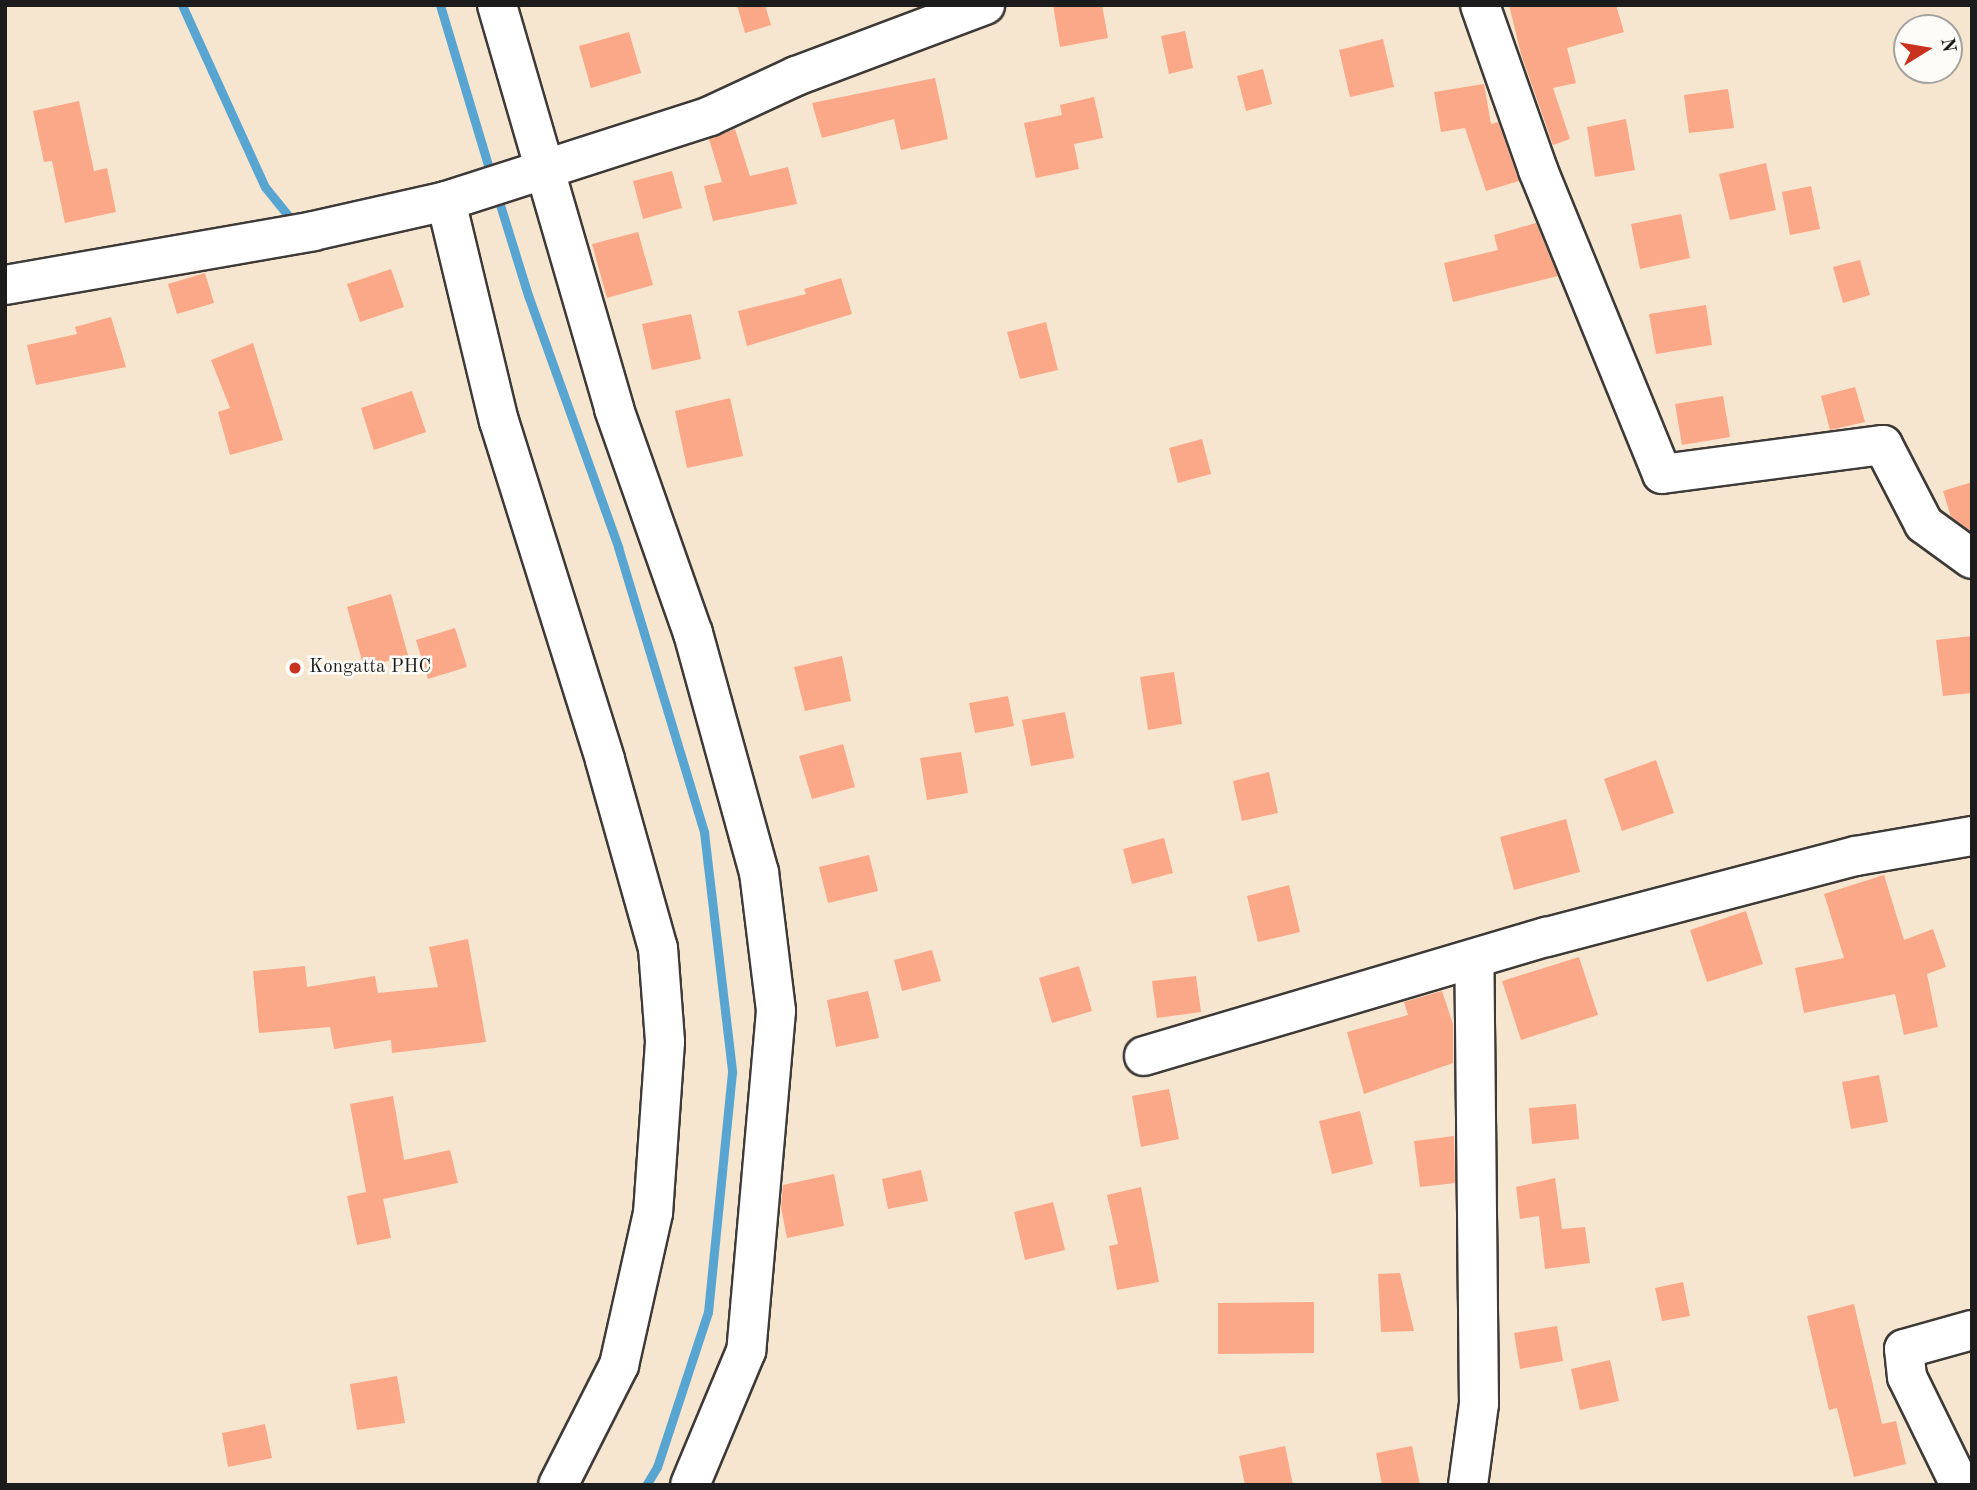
<!DOCTYPE html>
<style>
body{margin:0}
#map{position:relative;width:1977px;height:1490px;overflow:hidden;background:#f6e6d0;font-family:"Old Standard TT",serif}
div>[style]{position:absolute}
[style*='--x']{left:calc(var(--x)*1px);top:calc(var(--y)*1px);width:calc(var(--w)*1px);rotate:calc(var(--a)*1deg)}
.stream>*{height:9px;margin:-4.5px;padding:0 4.5px;transform-origin:4.5px;border-radius:4.5px;background:#58a5d1}
.building>*{inset:0;background:#faa888}
.roads{filter:drop-shadow(2px 0 #3d3a37) drop-shadow(-2px 0 #3d3a37) drop-shadow(0 2px #3d3a37) drop-shadow(0 -2px #3d3a37)}
.minor>*{height:38px;margin:-19px;padding:0 19px;transform-origin:19px;border-radius:19px;background:#fff}
.dots>*{width:19px;height:19px;translate:-50% -50%;box-sizing:border-box;border:4px solid #fdfcf7;border-radius:50%}
span{translate:-50% -50%;white-space:nowrap;text-align:center;line-height:1.15;-webkit-text-stroke:5px #fdfcf7;paint-order:stroke}
.poi-label{font-size:19px;color:#1c1c1c}
.left{translate:0 -50%;text-align:left}
.frame{position:absolute;inset:0;border:7px solid #1c1c1c;pointer-events:none}
.north{position:absolute;left:1893px;top:14px;width:70px;height:70px;box-sizing:border-box;background:#fdfcf7;border:2px solid #a3a29f;border-radius:50%;rotate:79deg;font-size:19px;font-weight:700;line-height:28px;text-align:center;color:#1c1c1c}
.north::after{content:'';display:block;margin:auto;width:24px;height:32px;background:#c8321e;clip-path:polygon(50% 0,100% 100%,50% 72%,0 100%)}
</style>
<div id="map">
<div class="stream">
<i style="--x:182;--y:5;--w:200;--a:65.5"></i>
<i style="--x:265;--y:187;--w:38;--a:51"></i>
<i style="--x:440;--y:5;--w:181;--a:73.3"></i>
<i style="--x:497;--y:195;--w:105;--a:72.8"></i>
<i style="--x:528;--y:295;--w:268;--a:70.3"></i>
<i style="--x:618;--y:547;--w:298;--a:73.2"></i>
<i style="--x:704;--y:832;--w:242;--a:83.3"></i>
<i style="--x:732;--y:1072;--w:241;--a:95.7"></i>
<i style="--x:708;--y:1312;--w:163;--a:108.2"></i>
<i style="--x:657;--y:1467;--w:21;--a:121"></i>
</div>
<div class="building">
<i style="clip-path:polygon(737px 5px,765px 5px,771px 25px,745px 33px)"></i>
<i style="clip-path:polygon(1053px 5px,1102px 5px,1108px 38px,1060px 47px)"></i>
<i style="clip-path:polygon(1509px 5px,1616px 5px,1624px 32px,1567px 48px,1576px 83px,1553px 88px,1570px 139px,1553px 145px,1521px 54px)"></i>
<i style="clip-path:polygon(1185px 31px,1193px 68px,1169px 74px,1161px 36px)"></i>
<i style="clip-path:polygon(629px 32px,641px 73px,591px 88px,579px 46px)"></i>
<i style="clip-path:polygon(1383px 39px,1394px 87px,1350px 97px,1339px 50px)"></i>
<i style="clip-path:polygon(1263px 69px,1272px 104px,1246px 111px,1237px 76px)"></i>
<i style="clip-path:polygon(935px 78px,948px 139px,901px 150px,894px 119px,822px 138px,812px 103px)"></i>
<i style="clip-path:polygon(1484px 84px,1491px 124px,1498px 122px,1519px 181px,1486px 191px,1465px 128px,1441px 132px,1434px 92px)"></i>
<i style="clip-path:polygon(1728px 89px,1734px 128px,1689px 133px,1684px 95px)"></i>
<i style="clip-path:polygon(1094px 97px,1103px 138px,1074px 144px,1079px 169px,1036px 178px,1024px 123px,1062px 115px,1060px 105px)"></i>
<i style="clip-path:polygon(79px 101px,94px 171px,107px 168px,116px 212px,65px 223px,52px 161px,44px 162px,33px 111px)"></i>
<i style="clip-path:polygon(1626px 119px,1635px 170px,1595px 177px,1587px 127px)"></i>
<i style="clip-path:polygon(735px 129px,750px 176px,788px 167px,797px 204px,713px 221px,704px 186px,722px 182px,709px 139px)"></i>
<i style="clip-path:polygon(1766px 163px,1776px 210px,1730px 220px,1719px 174px)"></i>
<i style="clip-path:polygon(672px 171px,682px 208px,643px 219px,633px 181px)"></i>
<i style="clip-path:polygon(1811px 186px,1820px 229px,1790px 235px,1782px 192px)"></i>
<i style="clip-path:polygon(1681px 214px,1690px 258px,1640px 269px,1631px 224px)"></i>
<i style="clip-path:polygon(1536px 223px,1558px 276px,1453px 302px,1444px 263px,1498px 250px,1494px 235px)"></i>
<i style="clip-path:polygon(638px 232px,653px 285px,607px 298px,592px 244px)"></i>
<i style="clip-path:polygon(1860px 260px,1870px 295px,1843px 303px,1833px 267px)"></i>
<i style="clip-path:polygon(391px 269px,404px 307px,360px 322px,347px 284px)"></i>
<i style="clip-path:polygon(205px 273px,214px 303px,177px 314px,168px 284px)"></i>
<i style="clip-path:polygon(841px 278px,852px 314px,747px 346px,738px 311px,806px 294px,804px 289px)"></i>
<i style="clip-path:polygon(1706px 305px,1712px 345px,1656px 354px,1649px 314px)"></i>
<i style="clip-path:polygon(691px 314px,701px 359px,652px 370px,642px 324px)"></i>
<i style="clip-path:polygon(111px 317px,126px 367px,36px 385px,27px 345px,77px 334px,75px 327px)"></i>
<i style="clip-path:polygon(1046px 322px,1058px 370px,1020px 379px,1007px 332px)"></i>
<i style="clip-path:polygon(253px 343px,283px 440px,230px 455px,218px 412px,230px 408px,211px 360px)"></i>
<i style="clip-path:polygon(1855px 387px,1865px 422px,1830px 430px,1821px 396px)"></i>
<i style="clip-path:polygon(412px 391px,426px 432px,374px 450px,361px 408px)"></i>
<i style="clip-path:polygon(1723px 396px,1730px 437px,1682px 445px,1675px 404px)"></i>
<i style="clip-path:polygon(730px 398px,743px 456px,687px 468px,675px 411px)"></i>
<i style="clip-path:polygon(1202px 439px,1211px 474px,1178px 483px,1169px 448px)"></i>
<i style="clip-path:polygon(1972px 482px,1972px 532px,1951px 517px,1943px 491px)"></i>
<i style="clip-path:polygon(391px 594px,408px 655px,364px 668px,347px 607px)"></i>
<i style="clip-path:polygon(455px 628px,467px 667px,428px 679px,416px 640px)"></i>
<i style="clip-path:polygon(1972px 636px,1972px 693px,1943px 696px,1936px 640px)"></i>
<i style="clip-path:polygon(842px 656px,851px 701px,805px 711px,794px 667px)"></i>
<i style="clip-path:polygon(1174px 672px,1182px 724px,1148px 730px,1140px 677px)"></i>
<i style="clip-path:polygon(1008px 696px,1014px 726px,975px 733px,969px 703px)"></i>
<i style="clip-path:polygon(1065px 712px,1074px 758px,1031px 766px,1022px 720px)"></i>
<i style="clip-path:polygon(843px 744px,855px 787px,812px 799px,799px 756px)"></i>
<i style="clip-path:polygon(961px 752px,968px 793px,927px 800px,920px 758px)"></i>
<i style="clip-path:polygon(1656px 760px,1674px 813px,1622px 831px,1604px 779px)"></i>
<i style="clip-path:polygon(1269px 772px,1278px 813px,1242px 821px,1233px 781px)"></i>
<i style="clip-path:polygon(1566px 819px,1580px 872px,1514px 890px,1500px 837px)"></i>
<i style="clip-path:polygon(1164px 838px,1173px 873px,1132px 884px,1123px 849px)"></i>
<i style="clip-path:polygon(869px 855px,878px 891px,828px 903px,819px 867px)"></i>
<i style="clip-path:polygon(1884px 875px,1904px 940px,1933px 929px,1946px 967px,1927px 974px,1938px 1027px,1904px 1035px,1895px 994px,1804px 1013px,1795px 968px,1844px 958px,1824px 894px)"></i>
<i style="clip-path:polygon(1289px 885px,1300px 932px,1258px 942px,1247px 896px)"></i>
<i style="clip-path:polygon(1746px 911px,1763px 964px,1707px 982px,1690px 930px)"></i>
<i style="clip-path:polygon(468px 939px,486px 1042px,392px 1053px,391px 1040px,334px 1049px,330px 1027px,259px 1033px,253px 971px,305px 966px,307px 987px,375px 976px,378px 993px,438px 987px,429px 947px)"></i>
<i style="clip-path:polygon(932px 950px,941px 981px,902px 991px,894px 960px)"></i>
<i style="clip-path:polygon(1579px 957px,1598px 1015px,1521px 1040px,1502px 981px)"></i>
<i style="clip-path:polygon(1079px 966px,1092px 1011px,1052px 1023px,1039px 978px)"></i>
<i style="clip-path:polygon(1196px 976px,1201px 1012px,1157px 1018px,1152px 981px)"></i>
<i style="clip-path:polygon(868px 991px,879px 1038px,836px 1047px,827px 1000px)"></i>
<i style="clip-path:polygon(1442px 991px,1453px 1024px,1453px 1063px,1364px 1094px,1347px 1032px,1408px 1015px,1404px 1002px)"></i>
<i style="clip-path:polygon(1879px 1075px,1888px 1122px,1851px 1129px,1842px 1082px)"></i>
<i style="clip-path:polygon(1169px 1089px,1179px 1139px,1141px 1147px,1132px 1096px)"></i>
<i style="clip-path:polygon(393px 1096px,404px 1160px,450px 1150px,458px 1183px,383px 1199px,391px 1238px,357px 1245px,347px 1196px,366px 1192px,350px 1104px)"></i>
<i style="clip-path:polygon(1576px 1104px,1579px 1139px,1532px 1144px,1529px 1108px)"></i>
<i style="clip-path:polygon(1360px 1111px,1373px 1164px,1332px 1174px,1319px 1121px)"></i>
<i style="clip-path:polygon(1454px 1136px,1455px 1183px,1420px 1187px,1414px 1141px)"></i>
<i style="clip-path:polygon(921px 1170px,928px 1201px,888px 1209px,882px 1179px)"></i>
<i style="clip-path:polygon(834px 1174px,844px 1226px,787px 1238px,781px 1207px,783px 1185px)"></i>
<i style="clip-path:polygon(1555px 1178px,1562px 1229px,1585px 1227px,1590px 1263px,1545px 1269px,1539px 1216px,1520px 1219px,1516px 1187px)"></i>
<i style="clip-path:polygon(1141px 1187px,1159px 1282px,1117px 1290px,1109px 1246px,1118px 1244px,1107px 1195px)"></i>
<i style="clip-path:polygon(1053px 1202px,1065px 1250px,1025px 1260px,1014px 1212px)"></i>
<i style="clip-path:polygon(1400px 1273px,1414px 1331px,1381px 1332px,1378px 1274px)"></i>
<i style="clip-path:polygon(1683px 1282px,1690px 1316px,1662px 1321px,1655px 1288px)"></i>
<i style="clip-path:polygon(1314px 1302px,1314px 1353px,1218px 1354px,1218px 1303px)"></i>
<i style="clip-path:polygon(1854px 1304px,1882px 1424px,1896px 1421px,1906px 1464px,1854px 1477px,1837px 1408px,1829px 1410px,1807px 1316px)"></i>
<i style="clip-path:polygon(1557px 1326px,1563px 1361px,1520px 1369px,1514px 1333px)"></i>
<i style="clip-path:polygon(1610px 1360px,1619px 1401px,1580px 1410px,1571px 1369px)"></i>
<i style="clip-path:polygon(397px 1376px,405px 1423px,357px 1430px,350px 1384px)"></i>
<i style="clip-path:polygon(265px 1424px,272px 1458px,228px 1467px,222px 1433px)"></i>
<i style="clip-path:polygon(1285px 1446px,1293px 1485px,1245px 1485px,1239px 1456px)"></i>
<i style="clip-path:polygon(1412px 1446px,1420px 1485px,1382px 1485px,1376px 1453px)"></i>
</div>
<div class="roads">
<div class="minor">
<i style="--x:497;--y:5;--w:421;--a:73.8"></i>
<i style="--x:614;--y:409;--w:238;--a:70.6"></i>
<i style="--x:693;--y:633;--w:248;--a:74.6"></i>
<i style="--x:759;--y:872;--w:140;--a:83"></i>
<i style="--x:776;--y:1011;--w:341;--a:95"></i>
<i style="--x:746;--y:1351;--w:145;--a:112.7"></i>
<i style="--x:1480;--y:5;--w:175;--a:70.6"></i>
<i style="--x:1538;--y:170;--w:328;--a:67.8"></i>
<i style="--x:1662;--y:474;--w:223;--a:-7.5"></i>
<i style="--x:1883;--y:445;--w:89;--a:62.6"></i>
<i style="--x:1924;--y:524;--w:59;--a:36.1"></i>
<i style="--x:446;--y:201;--w:226;--a:76.5"></i>
<i style="--x:499;--y:421;--w:355;--a:72.6"></i>
<i style="--x:605;--y:760;--w:195;--a:74.3"></i>
<i style="--x:658;--y:948;--w:94;--a:85.7"></i>
<i style="--x:665;--y:1042;--w:171;--a:94"></i>
<i style="--x:653;--y:1213;--w:156;--a:102.6"></i>
<i style="--x:619;--y:1365;--w:135;--a:116.9"></i>
<i style="--x:5;--y:285;--w:313;--a:-9.9"></i>
<i style="--x:313;--y:231;--w:136;--a:-12.7"></i>
<i style="--x:446;--y:201;--w:277;--a:-17.8"></i>
<i style="--x:710;--y:116;--w:95;--a:-24.9"></i>
<i style="--x:796;--y:76;--w:202;--a:-20.6"></i>
<i style="--x:1144;--y:1056;--w:420;--a:-16.5"></i>
<i style="--x:1547;--y:937;--w:319;--a:-14.7"></i>
<i style="--x:1856;--y:856;--w:118;--a:-9.8"></i>
<i style="--x:1468;--y:1485;--w:82;--a:-82.3"></i>
<i style="--x:1479;--y:1404;--w:442;--a:-90.6"></i>
<i style="--x:1960;--y:1485;--w:120;--a:-116.1"></i>
<i style="--x:1907;--y:1377;--w:28;--a:-96"></i>
<i style="--x:1904;--y:1349;--w:71;--a:-15.6"></i>
</div>
</div>
<div class="dots">
<i style="left:295px;top:668px;background:#c8321e"></i>
</div>
<div class="poi-label">
<span class="left" style="left:309px;top:668px">Kongatta PHC</span>
</div>
<div class="frame"></div>
<div class="north">N</div>
</div>
